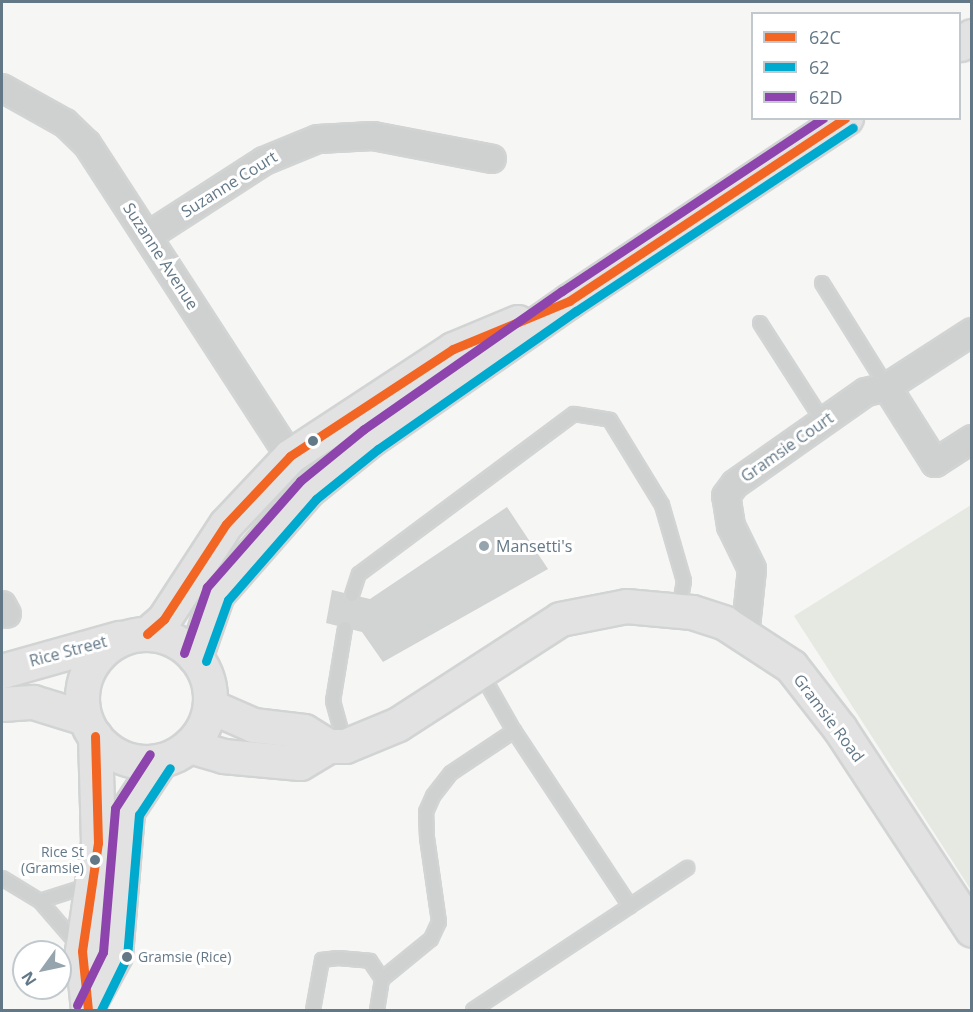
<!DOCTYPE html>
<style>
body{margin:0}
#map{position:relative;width:973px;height:1012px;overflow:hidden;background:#f6f6f4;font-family:"Open Sans",sans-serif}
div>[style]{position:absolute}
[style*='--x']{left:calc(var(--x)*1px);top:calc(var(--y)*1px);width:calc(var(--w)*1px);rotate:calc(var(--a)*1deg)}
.green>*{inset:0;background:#e6e9e2}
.building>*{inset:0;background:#d2d3d3}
.roads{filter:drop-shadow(2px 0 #d2d4d4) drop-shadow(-2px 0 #d2d4d4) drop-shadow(0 2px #d2d4d4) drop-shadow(0 -2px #d2d4d4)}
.lane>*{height:12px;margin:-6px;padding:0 6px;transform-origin:6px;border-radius:6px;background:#cfd1d1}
.street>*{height:26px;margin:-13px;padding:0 13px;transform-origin:13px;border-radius:13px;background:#cfd1d1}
.secondary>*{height:33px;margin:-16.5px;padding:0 16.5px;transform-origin:16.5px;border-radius:16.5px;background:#e2e2e3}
.secondary>.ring{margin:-16.5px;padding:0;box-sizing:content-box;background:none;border:33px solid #e2e2e3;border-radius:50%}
.bus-1>*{height:9px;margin:-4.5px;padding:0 4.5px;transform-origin:4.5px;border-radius:4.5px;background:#f26522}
.bus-2>*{height:9px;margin:-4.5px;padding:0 4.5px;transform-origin:4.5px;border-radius:4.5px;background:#00a9ce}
.bus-3>*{height:9px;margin:-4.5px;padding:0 4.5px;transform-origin:4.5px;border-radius:4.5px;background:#8e44ad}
.dots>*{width:16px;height:16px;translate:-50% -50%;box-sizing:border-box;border:3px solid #fff;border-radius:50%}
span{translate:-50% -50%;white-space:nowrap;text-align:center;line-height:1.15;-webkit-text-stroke:6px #fff;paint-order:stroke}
.bus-label{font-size:14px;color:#637887}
.right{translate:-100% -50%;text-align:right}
.left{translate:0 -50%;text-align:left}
.street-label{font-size:16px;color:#637887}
.poi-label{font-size:16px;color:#637887}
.frame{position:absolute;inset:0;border:3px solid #637887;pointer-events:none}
.legend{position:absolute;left:751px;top:12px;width:210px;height:108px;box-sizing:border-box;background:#fff;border:2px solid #c1c9cf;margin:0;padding:8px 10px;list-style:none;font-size:18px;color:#637887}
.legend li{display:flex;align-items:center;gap:12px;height:30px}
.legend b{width:30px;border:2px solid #c1c9cf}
.north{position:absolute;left:12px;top:940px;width:60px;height:60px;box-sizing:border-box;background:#fff;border:2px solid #c1c9cf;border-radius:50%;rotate:237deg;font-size:16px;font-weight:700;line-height:24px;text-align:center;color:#637887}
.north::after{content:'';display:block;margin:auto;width:21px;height:27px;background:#96a4ad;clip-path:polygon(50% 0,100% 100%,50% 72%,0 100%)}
</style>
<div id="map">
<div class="green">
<i style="clip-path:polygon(971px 505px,972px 505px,971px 890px,794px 616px)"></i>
</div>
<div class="building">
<i style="clip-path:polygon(507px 507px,548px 569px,383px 662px,362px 632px,326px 623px,332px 590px,370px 599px)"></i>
</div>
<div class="roads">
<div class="lane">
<i style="--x:822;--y:283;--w:123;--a:58"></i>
<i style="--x:760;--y:323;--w:117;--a:57.3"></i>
<i style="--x:352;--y:595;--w:22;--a:-72"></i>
<i style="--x:359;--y:574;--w:268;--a:-36.7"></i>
<i style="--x:574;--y:414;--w:36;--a:9"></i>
<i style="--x:610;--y:420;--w:100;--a:58.5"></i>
<i style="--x:662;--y:505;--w:79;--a:73.9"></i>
<i style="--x:684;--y:581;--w:29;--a:100"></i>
<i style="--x:345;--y:628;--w:74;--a:99.3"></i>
<i style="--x:333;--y:701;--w:46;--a:74.7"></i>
<i style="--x:2;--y:878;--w:44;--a:31.2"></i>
<i style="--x:40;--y:901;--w:58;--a:49.2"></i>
<i style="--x:40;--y:901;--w:52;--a:-17.7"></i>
<i style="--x:630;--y:906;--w:69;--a:-33.7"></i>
<i style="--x:382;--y:979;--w:63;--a:-39.2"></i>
<i style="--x:431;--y:939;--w:19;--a:-65"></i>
<i style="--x:439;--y:922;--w:85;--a:-98.1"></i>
<i style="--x:427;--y:838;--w:26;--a:-92"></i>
<i style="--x:426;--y:812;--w:17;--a:-66"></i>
<i style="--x:433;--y:796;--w:29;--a:-52"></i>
<i style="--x:451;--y:773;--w:76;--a:-33.7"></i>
<i style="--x:514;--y:731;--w:67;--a:-119.6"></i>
<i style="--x:313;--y:1010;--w:51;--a:-79.8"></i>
<i style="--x:322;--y:960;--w:16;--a:-7"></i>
<i style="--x:338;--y:958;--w:32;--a:5"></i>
<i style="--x:370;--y:961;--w:22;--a:56"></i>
<i style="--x:382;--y:979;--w:31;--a:99"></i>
<i style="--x:473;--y:1010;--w:188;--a:-33.5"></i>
<i style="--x:630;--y:906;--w:210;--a:-123.5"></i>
</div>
<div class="street">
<i style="--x:2;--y:88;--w:72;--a:29.1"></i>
<i style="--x:65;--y:123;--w:30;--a:44"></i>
<i style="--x:87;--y:144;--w:372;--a:57"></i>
<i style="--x:148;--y:236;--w:138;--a:-32.9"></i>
<i style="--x:264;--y:161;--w:58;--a:-22.2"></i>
<i style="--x:318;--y:139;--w:55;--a:-3.1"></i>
<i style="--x:373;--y:136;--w:121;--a:10.9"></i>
<i style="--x:887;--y:387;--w:90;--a:57.7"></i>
<i style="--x:935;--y:463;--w:44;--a:-33"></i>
<i style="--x:2;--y:605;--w:10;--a:61"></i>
<i style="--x:745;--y:636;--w:67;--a:-84"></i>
<i style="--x:752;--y:569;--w:48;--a:-116"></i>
<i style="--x:731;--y:526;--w:30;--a:-99"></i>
<i style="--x:726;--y:496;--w:15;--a:-53"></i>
<i style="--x:735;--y:484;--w:160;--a:-35.1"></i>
<i style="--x:866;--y:392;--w:22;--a:-13"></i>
<i style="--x:887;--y:387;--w:101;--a:-32.9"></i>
</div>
<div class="secondary">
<i style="--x:960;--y:44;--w:14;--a:-34"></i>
<i style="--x:147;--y:634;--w:23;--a:-41"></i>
<i style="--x:164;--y:619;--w:113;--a:-56.9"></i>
<i style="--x:226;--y:524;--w:93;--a:-46.7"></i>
<i style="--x:290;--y:456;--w:195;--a:-33.3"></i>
<i style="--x:453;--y:349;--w:70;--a:-22.6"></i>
<i class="ring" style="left:82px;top:634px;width:95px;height:95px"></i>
<i style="--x:195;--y:657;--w:67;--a:-70.8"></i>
<i style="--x:217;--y:594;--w:138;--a:-48.8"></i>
<i style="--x:308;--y:490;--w:81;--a:-39"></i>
<i style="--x:371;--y:439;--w:241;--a:-34.9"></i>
<i style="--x:569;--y:301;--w:332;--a:-33.5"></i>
<i style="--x:2;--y:671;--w:122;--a:-15.8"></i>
<i style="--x:2;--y:704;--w:31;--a:-4"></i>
<i style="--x:33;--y:702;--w:54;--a:17.1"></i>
<i style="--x:210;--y:706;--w:47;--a:23.8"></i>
<i style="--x:253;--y:725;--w:51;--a:6.7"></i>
<i style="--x:304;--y:731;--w:28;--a:32"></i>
<i style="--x:328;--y:746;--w:17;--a:0"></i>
<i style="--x:345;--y:746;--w:57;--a:-22.5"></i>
<i style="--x:398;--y:724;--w:193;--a:-32.9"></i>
<i style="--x:560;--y:619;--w:67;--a:-11.1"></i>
<i style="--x:626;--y:606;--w:66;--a:5.2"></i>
<i style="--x:692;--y:612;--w:35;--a:18"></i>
<i style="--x:725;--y:623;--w:79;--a:33.1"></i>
<i style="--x:791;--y:666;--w:80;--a:52.1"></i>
<i style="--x:840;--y:729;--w:240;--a:56.7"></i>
<i style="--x:189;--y:746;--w:35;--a:16"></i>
<i style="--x:223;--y:756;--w:77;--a:5.2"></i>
<i style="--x:300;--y:763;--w:33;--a:-31"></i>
<i style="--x:90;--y:1001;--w:52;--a:-61.5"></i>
<i style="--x:115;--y:955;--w:144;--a:-85.2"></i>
<i style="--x:127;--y:811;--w:60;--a:-56.6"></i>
<i style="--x:88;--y:1010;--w:59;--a:-95.8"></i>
<i style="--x:82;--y:951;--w:109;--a:-81.6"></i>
<i style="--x:98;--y:843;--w:107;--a:-91.6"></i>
</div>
</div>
<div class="bus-1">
<i style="--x:147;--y:634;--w:23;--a:-41"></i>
<i style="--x:164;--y:619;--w:113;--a:-56.9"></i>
<i style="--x:226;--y:524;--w:93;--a:-46.7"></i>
<i style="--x:290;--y:456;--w:195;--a:-33.3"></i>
<i style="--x:453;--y:349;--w:126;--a:-22.5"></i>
<i style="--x:569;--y:301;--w:331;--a:-33.5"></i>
<i style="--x:88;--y:1010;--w:59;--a:-95.8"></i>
<i style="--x:82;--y:951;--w:109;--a:-81.6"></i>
<i style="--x:98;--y:843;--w:107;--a:-91.6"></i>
</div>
<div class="bus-2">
<i style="--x:206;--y:661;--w:65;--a:-70.2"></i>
<i style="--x:228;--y:600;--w:134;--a:-48.9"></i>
<i style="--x:316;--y:499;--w:80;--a:-38.9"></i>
<i style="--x:378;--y:449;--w:241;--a:-34.9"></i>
<i style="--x:576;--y:311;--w:332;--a:-33.5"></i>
<i style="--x:101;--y:1010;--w:59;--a:-63.9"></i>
<i style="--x:127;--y:957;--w:143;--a:-85.2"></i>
<i style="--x:139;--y:815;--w:56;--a:-56.6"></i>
</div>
<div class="bus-3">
<i style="--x:184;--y:653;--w:70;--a:-70.8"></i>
<i style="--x:207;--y:587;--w:141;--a:-48.7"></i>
<i style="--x:300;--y:481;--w:82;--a:-39.1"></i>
<i style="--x:364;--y:429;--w:241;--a:-34.9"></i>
<i style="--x:562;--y:291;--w:313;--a:-33.5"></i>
<i style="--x:77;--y:1005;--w:59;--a:-63.9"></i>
<i style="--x:103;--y:952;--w:144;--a:-85.2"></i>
<i style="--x:115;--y:808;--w:64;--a:-57.1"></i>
</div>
<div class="dots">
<i style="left:313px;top:441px;background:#637887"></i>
<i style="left:484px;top:546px;background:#96a4ad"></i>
<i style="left:95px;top:860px;background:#637887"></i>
<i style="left:127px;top:957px;background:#637887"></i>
</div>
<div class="bus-label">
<span class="right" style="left:84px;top:860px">Rice St<br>(Gramsie)</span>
<span class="left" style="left:138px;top:957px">Gramsie (Rice)</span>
</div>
<div class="street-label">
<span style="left:229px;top:184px;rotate:-32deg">Suzanne Court</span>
<span style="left:161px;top:256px;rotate:57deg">Suzanne Avenue</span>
<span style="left:787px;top:447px;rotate:-35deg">Gramsie Court</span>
<span style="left:68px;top:651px;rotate:-15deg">Rice Street</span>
<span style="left:829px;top:718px;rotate:53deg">Gramsie Road</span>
</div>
<div class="poi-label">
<span class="left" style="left:496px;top:546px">Mansetti's</span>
</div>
<div class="frame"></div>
<ul class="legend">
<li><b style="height:8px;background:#f26522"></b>62C</li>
<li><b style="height:8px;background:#00a9ce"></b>62</li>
<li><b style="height:8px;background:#8e44ad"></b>62D</li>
</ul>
<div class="north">N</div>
</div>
